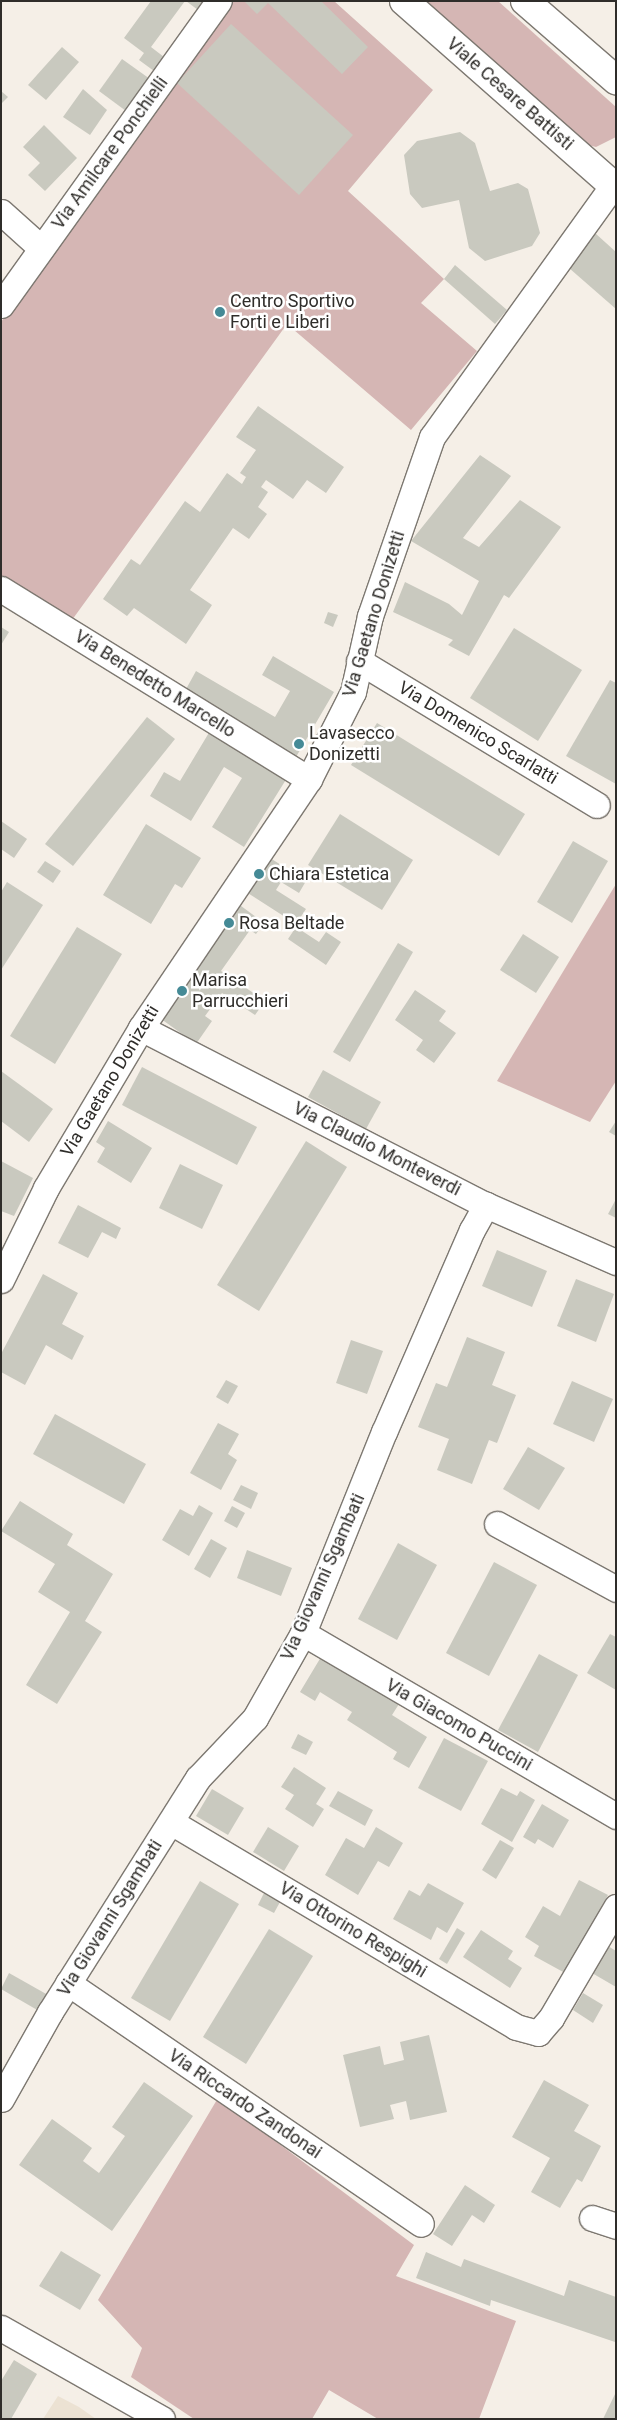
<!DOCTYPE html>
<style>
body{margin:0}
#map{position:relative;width:617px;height:2420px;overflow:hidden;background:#f5efe7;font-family:Roboto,sans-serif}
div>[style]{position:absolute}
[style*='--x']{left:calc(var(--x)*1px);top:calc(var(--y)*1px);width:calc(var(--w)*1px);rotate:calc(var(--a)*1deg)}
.built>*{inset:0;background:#ece2d3}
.green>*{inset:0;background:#d5b6b4}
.building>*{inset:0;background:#c9c9bf}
.roads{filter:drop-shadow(1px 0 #7d7871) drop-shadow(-1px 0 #7d7871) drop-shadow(0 1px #7d7871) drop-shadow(0 -1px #7d7871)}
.street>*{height:25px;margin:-12.5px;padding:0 12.5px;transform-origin:12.5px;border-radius:12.5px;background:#fff}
.secondary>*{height:28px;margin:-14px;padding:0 14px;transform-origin:14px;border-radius:14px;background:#fff}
.dots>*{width:14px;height:14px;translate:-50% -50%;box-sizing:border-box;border:2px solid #fff;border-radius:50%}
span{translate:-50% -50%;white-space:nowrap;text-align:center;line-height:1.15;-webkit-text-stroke:5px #fff;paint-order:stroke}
.street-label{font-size:18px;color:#2f2d2a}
.poi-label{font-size:18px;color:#2f2d2a}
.left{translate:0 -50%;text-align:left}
.frame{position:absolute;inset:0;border:2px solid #2f2d2a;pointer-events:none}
</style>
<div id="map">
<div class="built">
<i style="clip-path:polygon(58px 2396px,79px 2407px,96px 2419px,43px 2419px)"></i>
</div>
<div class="green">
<i style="clip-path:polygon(229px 1px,334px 1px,433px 90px,348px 191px,444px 279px,421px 303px,477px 351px,411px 430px,287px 324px,72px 620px,1px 575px,1px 322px)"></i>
<i style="clip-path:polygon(426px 1px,498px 1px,616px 107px,616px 137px,596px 147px,588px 145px)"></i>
<i style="clip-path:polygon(616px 884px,616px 1081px,590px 1122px,497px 1081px)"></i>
<i style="clip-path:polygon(218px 2098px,414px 2245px,396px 2276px,516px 2321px,479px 2419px,378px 2419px,329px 2390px,312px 2419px,194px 2419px,131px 2377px,142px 2348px,98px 2300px)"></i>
</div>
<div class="building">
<i style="clip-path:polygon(151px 1px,185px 1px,151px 47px,164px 57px,154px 71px,139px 60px,144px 53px,124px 38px)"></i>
<i style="clip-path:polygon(186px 1px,204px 1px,198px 10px)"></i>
<i style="clip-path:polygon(244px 1px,321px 1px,368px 47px,342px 74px,268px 3px,257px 14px)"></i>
<i style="clip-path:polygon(231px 24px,353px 135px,299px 195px,177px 83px)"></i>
<i style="clip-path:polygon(62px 47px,79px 62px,46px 100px,28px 85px)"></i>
<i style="clip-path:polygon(122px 59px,150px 79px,126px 111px,99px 91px)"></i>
<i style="clip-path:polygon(83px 89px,107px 110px,90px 135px,63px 117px)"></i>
<i style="clip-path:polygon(1px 91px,8px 97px,1px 104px)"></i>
<i style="clip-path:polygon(44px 125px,77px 158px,45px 191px,28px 175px,40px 163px,23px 147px)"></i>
<i style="clip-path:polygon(460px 132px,475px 143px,490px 191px,518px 183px,528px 189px,540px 233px,532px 246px,485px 261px,469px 248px,459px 200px,422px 208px,410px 194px,404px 155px,417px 141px)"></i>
<i style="clip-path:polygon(595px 233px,616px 252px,616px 309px,569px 268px)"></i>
<i style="clip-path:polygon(455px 265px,507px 310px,495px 324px,444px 279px)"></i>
<i style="clip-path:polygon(258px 406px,344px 467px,326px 493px,307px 480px,293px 499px,266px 480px,261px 487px,268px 492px,258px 507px,267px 514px,249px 539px,233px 528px,190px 590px,212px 605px,186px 644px,134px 608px,127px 616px,103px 599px,131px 559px,140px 565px,185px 501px,200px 512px,227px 473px,242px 484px,246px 477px,240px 473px,256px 450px,236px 437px)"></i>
<i style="clip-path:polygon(480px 455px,511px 476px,463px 538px,479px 547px,520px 500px,561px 527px,509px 598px,504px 595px,469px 656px,448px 645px,453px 640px,393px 612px,405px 582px,449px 604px,462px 615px,479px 581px,411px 541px)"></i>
<i style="clip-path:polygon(328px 612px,338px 615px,333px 627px,324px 623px)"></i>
<i style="clip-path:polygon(1px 627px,9px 632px,1px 645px)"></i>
<i style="clip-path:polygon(514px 628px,582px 670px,538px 741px,470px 698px)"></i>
<i style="clip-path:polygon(273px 656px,334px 692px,296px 757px,185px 691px,196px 671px,275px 717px,290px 691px,262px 675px)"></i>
<i style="clip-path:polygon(610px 680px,616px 683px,616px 784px,566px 756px)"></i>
<i style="clip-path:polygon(147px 717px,175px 739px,73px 866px,45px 844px)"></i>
<i style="clip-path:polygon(377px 723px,525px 814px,499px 856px,351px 765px)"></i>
<i style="clip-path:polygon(210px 731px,287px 778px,244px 847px,212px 827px,242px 778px,224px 767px,191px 821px,150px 796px,164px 772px,180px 781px)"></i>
<i style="clip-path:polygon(340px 814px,413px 860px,382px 910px,308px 865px)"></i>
<i style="clip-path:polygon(1px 821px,27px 839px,14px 858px,1px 849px)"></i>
<i style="clip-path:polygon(146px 824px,201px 858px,182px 888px,175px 884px,151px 924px,103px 895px)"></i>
<i style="clip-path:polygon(573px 841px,608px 861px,572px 923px,537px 902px)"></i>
<i style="clip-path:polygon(267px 856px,306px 881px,299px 893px,281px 882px,276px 890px,306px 909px,296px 924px,243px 890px)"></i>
<i style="clip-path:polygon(45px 861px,61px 871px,53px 883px,37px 872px)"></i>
<i style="clip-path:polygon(7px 882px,43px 905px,1px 970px,1px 892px)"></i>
<i style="clip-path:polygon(237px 903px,264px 923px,256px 934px,250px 930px,221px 971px,265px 1001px,255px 1015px,222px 993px,205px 1016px,212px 1021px,196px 1044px,157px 1016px)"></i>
<i style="clip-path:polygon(77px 927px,122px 954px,55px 1064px,10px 1036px)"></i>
<i style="clip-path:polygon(296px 927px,319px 942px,326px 932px,341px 942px,326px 965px,288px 939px)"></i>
<i style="clip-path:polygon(523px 934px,559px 957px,536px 993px,500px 970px)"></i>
<i style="clip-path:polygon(398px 943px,413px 952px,350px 1062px,333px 1052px)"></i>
<i style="clip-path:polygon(415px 990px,446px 1011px,439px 1021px,456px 1033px,434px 1063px,416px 1050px,423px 1040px,395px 1020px)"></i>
<i style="clip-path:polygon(142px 1067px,257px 1127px,237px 1165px,122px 1105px)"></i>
<i style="clip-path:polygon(323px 1070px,381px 1102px,366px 1129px,308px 1097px)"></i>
<i style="clip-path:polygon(1px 1071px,53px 1109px,29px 1142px,1px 1121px)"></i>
<i style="clip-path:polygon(108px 1121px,152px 1148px,131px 1183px,97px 1162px,105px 1148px,96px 1142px)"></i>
<i style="clip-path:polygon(616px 1121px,616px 1136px,609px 1132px)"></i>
<i style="clip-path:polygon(306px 1141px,347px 1167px,259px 1311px,217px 1285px)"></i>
<i style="clip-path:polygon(1px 1161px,33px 1178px,14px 1216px,1px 1211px)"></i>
<i style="clip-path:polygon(180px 1164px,223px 1185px,202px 1229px,159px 1208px)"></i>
<i style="clip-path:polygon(616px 1199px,616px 1218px,608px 1214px)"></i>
<i style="clip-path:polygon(78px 1205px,121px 1228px,116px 1239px,102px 1232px,88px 1258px,58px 1243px)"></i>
<i style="clip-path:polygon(497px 1250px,547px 1271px,532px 1307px,482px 1286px)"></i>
<i style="clip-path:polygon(43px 1274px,78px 1293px,62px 1324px,84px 1336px,72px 1360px,46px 1345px,25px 1385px,1px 1372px,1px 1354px)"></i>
<i style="clip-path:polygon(576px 1279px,614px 1294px,596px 1342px,557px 1326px)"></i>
<i style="clip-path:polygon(467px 1337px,505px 1352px,492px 1385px,516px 1395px,497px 1443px,489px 1440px,472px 1484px,437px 1470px,449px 1439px,418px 1427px,436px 1383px,447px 1387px)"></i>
<i style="clip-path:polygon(351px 1340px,383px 1351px,367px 1394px,336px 1383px)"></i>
<i style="clip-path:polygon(226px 1380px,238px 1386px,228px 1404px,216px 1397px)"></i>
<i style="clip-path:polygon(572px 1381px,613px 1399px,594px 1442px,553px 1424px)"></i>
<i style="clip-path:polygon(55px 1414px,146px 1464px,124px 1504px,33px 1454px)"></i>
<i style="clip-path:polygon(218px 1423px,239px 1434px,228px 1454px,237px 1460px,221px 1490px,190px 1473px)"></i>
<i style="clip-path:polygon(528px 1447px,565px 1468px,539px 1510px,503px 1489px)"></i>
<i style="clip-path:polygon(241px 1485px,258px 1493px,251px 1509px,233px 1500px)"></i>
<i style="clip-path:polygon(20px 1501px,73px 1534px,67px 1545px,113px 1574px,85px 1621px,102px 1632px,57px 1704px,26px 1685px,70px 1612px,38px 1592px,55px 1564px,1px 1531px)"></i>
<i style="clip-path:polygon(199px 1505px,213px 1513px,189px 1556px,162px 1540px,180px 1509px,193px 1516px)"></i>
<i style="clip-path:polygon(232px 1506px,245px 1513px,237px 1528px,224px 1521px)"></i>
<i style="clip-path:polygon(211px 1539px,227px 1548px,210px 1578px,194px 1569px)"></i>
<i style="clip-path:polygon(398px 1543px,437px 1565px,397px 1640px,358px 1619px)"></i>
<i style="clip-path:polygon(247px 1550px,292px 1568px,281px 1596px,237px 1578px)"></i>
<i style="clip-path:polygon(494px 1562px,537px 1585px,489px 1676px,446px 1653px)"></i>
<i style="clip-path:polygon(610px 1634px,616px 1637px,616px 1690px,587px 1673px)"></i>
<i style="clip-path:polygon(539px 1654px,578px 1675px,538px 1752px,498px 1730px)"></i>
<i style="clip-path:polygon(321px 1657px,399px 1704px,392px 1715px,427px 1737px,409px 1768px,393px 1759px,397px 1752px,347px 1720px,352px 1712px,320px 1692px,315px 1701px,300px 1692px)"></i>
<i style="clip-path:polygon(298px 1734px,313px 1742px,306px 1755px,291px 1748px)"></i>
<i style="clip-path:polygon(444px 1738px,488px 1761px,461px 1811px,418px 1788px)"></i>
<i style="clip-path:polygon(294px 1767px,326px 1788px,316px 1804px,324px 1809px,313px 1827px,285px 1809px,294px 1795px,281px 1787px)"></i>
<i style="clip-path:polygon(501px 1788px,517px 1796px,520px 1791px,535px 1800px,512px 1842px,481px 1824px)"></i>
<i style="clip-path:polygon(212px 1789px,244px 1808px,228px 1835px,196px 1816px)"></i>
<i style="clip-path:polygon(338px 1791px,373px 1810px,365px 1826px,329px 1806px)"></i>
<i style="clip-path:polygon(542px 1804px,569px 1820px,553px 1848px,538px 1839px,535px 1844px,523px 1837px)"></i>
<i style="clip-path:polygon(268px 1827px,299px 1846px,284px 1871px,253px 1852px)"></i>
<i style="clip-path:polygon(376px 1827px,403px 1843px,389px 1867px,378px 1861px,358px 1895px,325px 1875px,346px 1838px,364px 1848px)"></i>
<i style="clip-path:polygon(500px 1840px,514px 1848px,496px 1879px,482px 1870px)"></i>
<i style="clip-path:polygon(579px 1880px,608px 1895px,565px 1973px,534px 1956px,539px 1946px,525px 1937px,543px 1906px,560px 1916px)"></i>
<i style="clip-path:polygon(200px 1881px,239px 1904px,170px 2021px,131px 1998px)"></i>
<i style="clip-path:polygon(428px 1883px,464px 1903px,447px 1933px,437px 1927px,431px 1940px,393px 1919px,409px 1890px,420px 1896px)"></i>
<i style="clip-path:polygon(264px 1893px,280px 1902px,274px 1913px,258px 1905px)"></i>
<i style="clip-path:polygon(457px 1928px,465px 1933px,447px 1964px,439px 1959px)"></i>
<i style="clip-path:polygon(269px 1929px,313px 1956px,246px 2064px,203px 2037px)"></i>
<i style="clip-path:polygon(481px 1930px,513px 1951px,508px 1959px,522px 1968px,510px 1988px,463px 1957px)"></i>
<i style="clip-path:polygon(608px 1946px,616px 1951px,616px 1987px,592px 1973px)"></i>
<i style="clip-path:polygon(9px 1973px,48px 1995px,39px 2011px,1px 1989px)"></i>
<i style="clip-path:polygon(583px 1993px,603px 2005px,593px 2023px,573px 2010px)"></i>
<i style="clip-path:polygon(429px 2035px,447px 2112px,410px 2120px,406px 2101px,390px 2105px,394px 2119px,360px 2127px,343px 2055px,380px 2046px,384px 2065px,404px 2060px,400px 2042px)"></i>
<i style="clip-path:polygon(544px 2080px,589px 2105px,574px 2131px,601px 2146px,582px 2182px,577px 2179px,560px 2208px,531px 2192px,550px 2158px,512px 2137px)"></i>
<i style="clip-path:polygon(144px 2082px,193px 2116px,112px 2231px,19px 2165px,52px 2119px,92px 2148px,83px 2161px,99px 2173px,125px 2136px,112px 2127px)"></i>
<i style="clip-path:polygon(465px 2185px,495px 2205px,484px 2223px,472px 2215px,452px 2246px,433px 2234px)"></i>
<i style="clip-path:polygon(61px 2251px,101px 2275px,80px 2310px,39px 2286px)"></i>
<i style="clip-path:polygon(426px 2252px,461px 2267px,464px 2259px,564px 2296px,569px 2280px,616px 2297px,615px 2342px,491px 2300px,490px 2306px,416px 2278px)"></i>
<i style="clip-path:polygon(14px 2360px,37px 2374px,11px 2419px,1px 2419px,1px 2381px)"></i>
<i style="clip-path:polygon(616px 2392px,616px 2419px,603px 2419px)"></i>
</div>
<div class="roads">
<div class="street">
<i style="--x:1;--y:212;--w:54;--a:42"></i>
<i style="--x:1;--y:305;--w:374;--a:-54.4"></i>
<i style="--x:1;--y:589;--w:362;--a:31.7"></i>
<i style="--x:359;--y:661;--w:278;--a:31.2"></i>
<i style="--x:141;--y:1028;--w:388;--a:27.2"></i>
<i style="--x:486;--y:1205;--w:142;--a:23.7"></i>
<i style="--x:1;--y:1280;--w:102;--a:-63.9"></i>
<i style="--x:46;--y:1188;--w:186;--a:-59.3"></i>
<i style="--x:141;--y:1028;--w:300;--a:-56"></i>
<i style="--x:309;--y:779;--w:97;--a:-63.2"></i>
<i style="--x:353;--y:692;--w:78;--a:-77.4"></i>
<i style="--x:370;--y:616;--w:189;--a:-70.9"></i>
<i style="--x:432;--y:437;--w:315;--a:-54.3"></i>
<i style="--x:497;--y:1524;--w:136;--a:28.6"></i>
<i style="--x:303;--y:1633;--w:363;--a:30.3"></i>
<i style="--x:171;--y:1822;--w:401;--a:30.7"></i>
<i style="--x:516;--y:2027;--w:23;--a:15"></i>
<i style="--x:538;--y:2033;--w:20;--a:-49"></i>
<i style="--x:551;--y:2018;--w:129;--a:-59.6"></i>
<i style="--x:68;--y:1983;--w:427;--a:34.3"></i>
<i style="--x:1;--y:2099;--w:100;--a:-60.6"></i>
<i style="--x:50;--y:2012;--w:277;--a:-57.7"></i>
<i style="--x:198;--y:1778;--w:83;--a:-46.5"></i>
<i style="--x:255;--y:1718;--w:98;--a:-60.5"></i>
<i style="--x:303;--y:1633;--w:217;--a:-68.1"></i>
<i style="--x:384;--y:1432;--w:220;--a:-66.5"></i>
<i style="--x:472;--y:1230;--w:29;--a:-61"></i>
<i style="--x:592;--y:2218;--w:25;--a:18"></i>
<i style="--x:1;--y:2328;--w:185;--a:29.5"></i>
</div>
<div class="secondary">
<i style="--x:404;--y:1;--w:283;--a:41.4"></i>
<i style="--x:525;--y:1;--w:121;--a:41"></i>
</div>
</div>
<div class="dots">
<i style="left:220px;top:312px;background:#458a96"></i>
<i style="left:299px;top:744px;background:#458a96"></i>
<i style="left:259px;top:874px;background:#458a96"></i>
<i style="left:229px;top:923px;background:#458a96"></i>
<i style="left:182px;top:991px;background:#458a96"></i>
</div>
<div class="street-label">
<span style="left:510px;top:94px;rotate:41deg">Viale Cesare Battisti</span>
<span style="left:110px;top:153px;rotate:-54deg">Via Amilcare Ponchielli</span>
<span style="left:374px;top:614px;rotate:-73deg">Via Gaetano Donizetti</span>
<span style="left:155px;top:684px;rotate:32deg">Via Benedetto Marcello</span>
<span style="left:478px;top:733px;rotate:31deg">Via Domenico Scarlatti</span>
<span style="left:110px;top:1081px;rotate:-59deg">Via Gaetano Donizetti</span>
<span style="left:377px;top:1149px;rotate:27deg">Via Claudio Monteverdi</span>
<span style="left:323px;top:1577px;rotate:-66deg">Via Giovanni Sgambati</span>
<span style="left:459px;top:1725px;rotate:30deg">Via Giacomo Puccini</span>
<span style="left:110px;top:1918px;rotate:-58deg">Via Giovanni Sgambati</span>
<span style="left:353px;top:1930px;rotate:31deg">Via Ottorino Respighi</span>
<span style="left:245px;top:2104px;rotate:34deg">Via Riccardo Zandonai</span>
</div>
<div class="poi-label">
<span class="left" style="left:230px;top:312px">Centro Sportivo<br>Forti e Liberi</span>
<span class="left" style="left:309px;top:744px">Lavasecco<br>Donizetti</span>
<span class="left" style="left:269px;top:874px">Chiara Estetica</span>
<span class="left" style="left:239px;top:923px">Rosa Beltade</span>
<span class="left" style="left:192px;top:991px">Marisa<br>Parrucchieri</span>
</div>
<div class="frame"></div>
</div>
